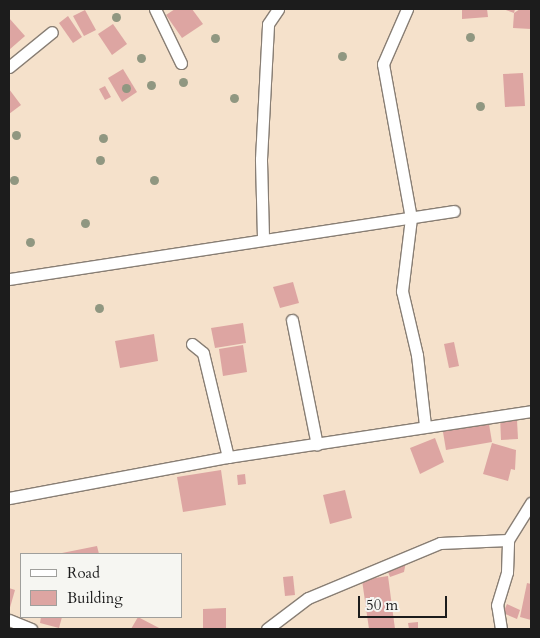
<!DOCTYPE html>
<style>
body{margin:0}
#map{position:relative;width:540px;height:638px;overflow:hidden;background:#f5e1cb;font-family:Cardo,serif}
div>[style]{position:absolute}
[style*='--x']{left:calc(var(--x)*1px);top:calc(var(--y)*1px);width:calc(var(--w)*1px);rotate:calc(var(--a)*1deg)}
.building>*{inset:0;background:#dda5a2}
.roads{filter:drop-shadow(1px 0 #887e74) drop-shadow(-1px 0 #887e74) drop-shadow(0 1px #887e74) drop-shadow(0 -1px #887e74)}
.street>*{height:11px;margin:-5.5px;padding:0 5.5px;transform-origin:5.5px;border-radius:5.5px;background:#fff}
.trees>*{width:9px;height:9px;margin:-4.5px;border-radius:50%;background:#909781}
span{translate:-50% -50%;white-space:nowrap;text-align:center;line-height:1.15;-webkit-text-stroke:4.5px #f6f6f2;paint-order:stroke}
.frame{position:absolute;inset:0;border:10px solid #1c1c1c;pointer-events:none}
.legend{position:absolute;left:20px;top:553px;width:162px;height:65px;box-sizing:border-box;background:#f6f6f2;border:1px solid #9f9f9c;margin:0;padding:6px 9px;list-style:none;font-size:15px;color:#1c1c1c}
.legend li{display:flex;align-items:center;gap:10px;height:25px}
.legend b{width:25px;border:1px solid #9f9f9c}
.scale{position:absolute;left:358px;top:596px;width:89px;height:22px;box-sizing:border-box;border:2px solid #1c1c1c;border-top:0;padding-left:6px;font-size:15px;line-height:18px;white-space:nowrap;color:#1c1c1c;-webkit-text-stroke:4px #f6f6f2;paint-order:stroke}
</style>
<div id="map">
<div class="building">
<i style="clip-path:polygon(175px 9px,192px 9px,203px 24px,182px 38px,166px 15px)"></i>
<i style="clip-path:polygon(462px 9px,487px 9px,488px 17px,462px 19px)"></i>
<i style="clip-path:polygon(503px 9px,515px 9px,514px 13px)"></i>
<i style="clip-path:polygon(520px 9px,531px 9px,531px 29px,513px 28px,514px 13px)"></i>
<i style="clip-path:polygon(85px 10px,96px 30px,84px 36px,73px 16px)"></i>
<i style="clip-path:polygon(68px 16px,82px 37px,73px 43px,59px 23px)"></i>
<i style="clip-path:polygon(9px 18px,25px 36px,9px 50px)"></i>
<i style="clip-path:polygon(113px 24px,127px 44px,112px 55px,98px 34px)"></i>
<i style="clip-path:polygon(123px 69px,137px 92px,122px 102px,108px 78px)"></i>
<i style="clip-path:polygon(523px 73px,525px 106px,505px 107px,503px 74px)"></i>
<i style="clip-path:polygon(105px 86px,111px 97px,105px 100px,99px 89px)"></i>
<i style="clip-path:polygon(9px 89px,21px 105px,9px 114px)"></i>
<i style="clip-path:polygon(293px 282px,299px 303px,280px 308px,273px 287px)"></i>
<i style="clip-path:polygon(243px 323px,246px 343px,215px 348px,211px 328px)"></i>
<i style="clip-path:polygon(154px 334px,158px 361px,120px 368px,115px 341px)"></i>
<i style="clip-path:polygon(454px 342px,459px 366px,449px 368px,444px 344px)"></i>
<i style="clip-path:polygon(243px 345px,247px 372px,223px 376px,219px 349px)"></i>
<i style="clip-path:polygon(500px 416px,517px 420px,518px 439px,501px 440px)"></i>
<i style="clip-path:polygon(488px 418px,492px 442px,446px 450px,442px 426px)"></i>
<i style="clip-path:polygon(435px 438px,444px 462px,420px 474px,410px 448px)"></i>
<i style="clip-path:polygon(492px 443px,516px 450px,515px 470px,511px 469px,508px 481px,483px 474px)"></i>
<i style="clip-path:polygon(221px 470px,226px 505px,183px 512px,177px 477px)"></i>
<i style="clip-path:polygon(245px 474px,246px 484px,238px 485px,237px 475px)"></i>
<i style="clip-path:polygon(345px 490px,352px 518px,330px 524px,323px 495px)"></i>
<i style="clip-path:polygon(97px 546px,99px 554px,62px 554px,62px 553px)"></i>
<i style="clip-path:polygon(406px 561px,404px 572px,390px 577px,387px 569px)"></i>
<i style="clip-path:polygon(293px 576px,295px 595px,285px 596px,283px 577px)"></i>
<i style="clip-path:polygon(388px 576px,395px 629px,369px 629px,362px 580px)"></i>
<i style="clip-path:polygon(527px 583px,531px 584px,531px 620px,520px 617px)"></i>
<i style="clip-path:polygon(9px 588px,15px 590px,9px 611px)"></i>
<i style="clip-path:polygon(507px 604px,520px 610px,517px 619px,503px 613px)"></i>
<i style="clip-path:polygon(226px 608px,226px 629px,203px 629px,203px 609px)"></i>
<i style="clip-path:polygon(41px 617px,62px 617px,59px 628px,40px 623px)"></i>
<i style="clip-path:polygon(138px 617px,161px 629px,131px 629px)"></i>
<i style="clip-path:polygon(418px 622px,418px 629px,409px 629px,408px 623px)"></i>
</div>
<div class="roads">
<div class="street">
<i style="--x:155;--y:9;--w:60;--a:64.3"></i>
<i style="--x:407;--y:9;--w:60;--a:113.6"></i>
<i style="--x:383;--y:64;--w:157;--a:79.7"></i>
<i style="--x:411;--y:218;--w:74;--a:97"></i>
<i style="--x:402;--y:291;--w:66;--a:76.8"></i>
<i style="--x:417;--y:355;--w:70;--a:83.5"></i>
<i style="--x:9;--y:67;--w:55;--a:-39.1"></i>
<i style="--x:263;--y:237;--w:78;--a:-91.5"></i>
<i style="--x:261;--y:159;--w:135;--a:-87"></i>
<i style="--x:268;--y:24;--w:18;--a:-56"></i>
<i style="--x:9;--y:279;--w:450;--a:-8.7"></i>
<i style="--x:292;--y:320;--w:127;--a:78.7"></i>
<i style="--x:192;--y:344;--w:14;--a:39"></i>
<i style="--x:203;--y:353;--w:107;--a:76.5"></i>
<i style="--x:9;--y:498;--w:223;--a:-10.6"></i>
<i style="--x:228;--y:457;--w:306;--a:-8.6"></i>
<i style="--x:9;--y:620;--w:24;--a:22"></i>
<i style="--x:267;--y:629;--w:51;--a:-37.1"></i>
<i style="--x:308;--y:598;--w:143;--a:-22.6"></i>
<i style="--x:440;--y:543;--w:68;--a:-2.5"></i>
<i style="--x:501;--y:629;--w:24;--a:-99"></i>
<i style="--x:497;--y:605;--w:34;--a:-73"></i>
<i style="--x:507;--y:572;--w:32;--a:-88"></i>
<i style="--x:508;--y:540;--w:44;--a:-58.1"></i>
</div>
</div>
<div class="trees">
<i style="left:116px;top:17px"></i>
<i style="left:470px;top:37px"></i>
<i style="left:215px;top:38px"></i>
<i style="left:342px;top:56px"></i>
<i style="left:141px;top:58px"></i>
<i style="left:183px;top:82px"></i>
<i style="left:151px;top:85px"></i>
<i style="left:126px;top:88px"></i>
<i style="left:234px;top:98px"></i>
<i style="left:480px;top:106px"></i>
<i style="left:16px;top:135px"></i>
<i style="left:103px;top:138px"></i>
<i style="left:100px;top:160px"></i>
<i style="left:14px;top:180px"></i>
<i style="left:154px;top:180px"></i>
<i style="left:85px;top:223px"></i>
<i style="left:30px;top:242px"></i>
<i style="left:99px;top:308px"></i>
</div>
<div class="frame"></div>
<ul class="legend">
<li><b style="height:6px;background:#fff"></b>Road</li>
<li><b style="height:14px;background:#dda5a2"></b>Building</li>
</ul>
<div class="scale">50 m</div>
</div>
